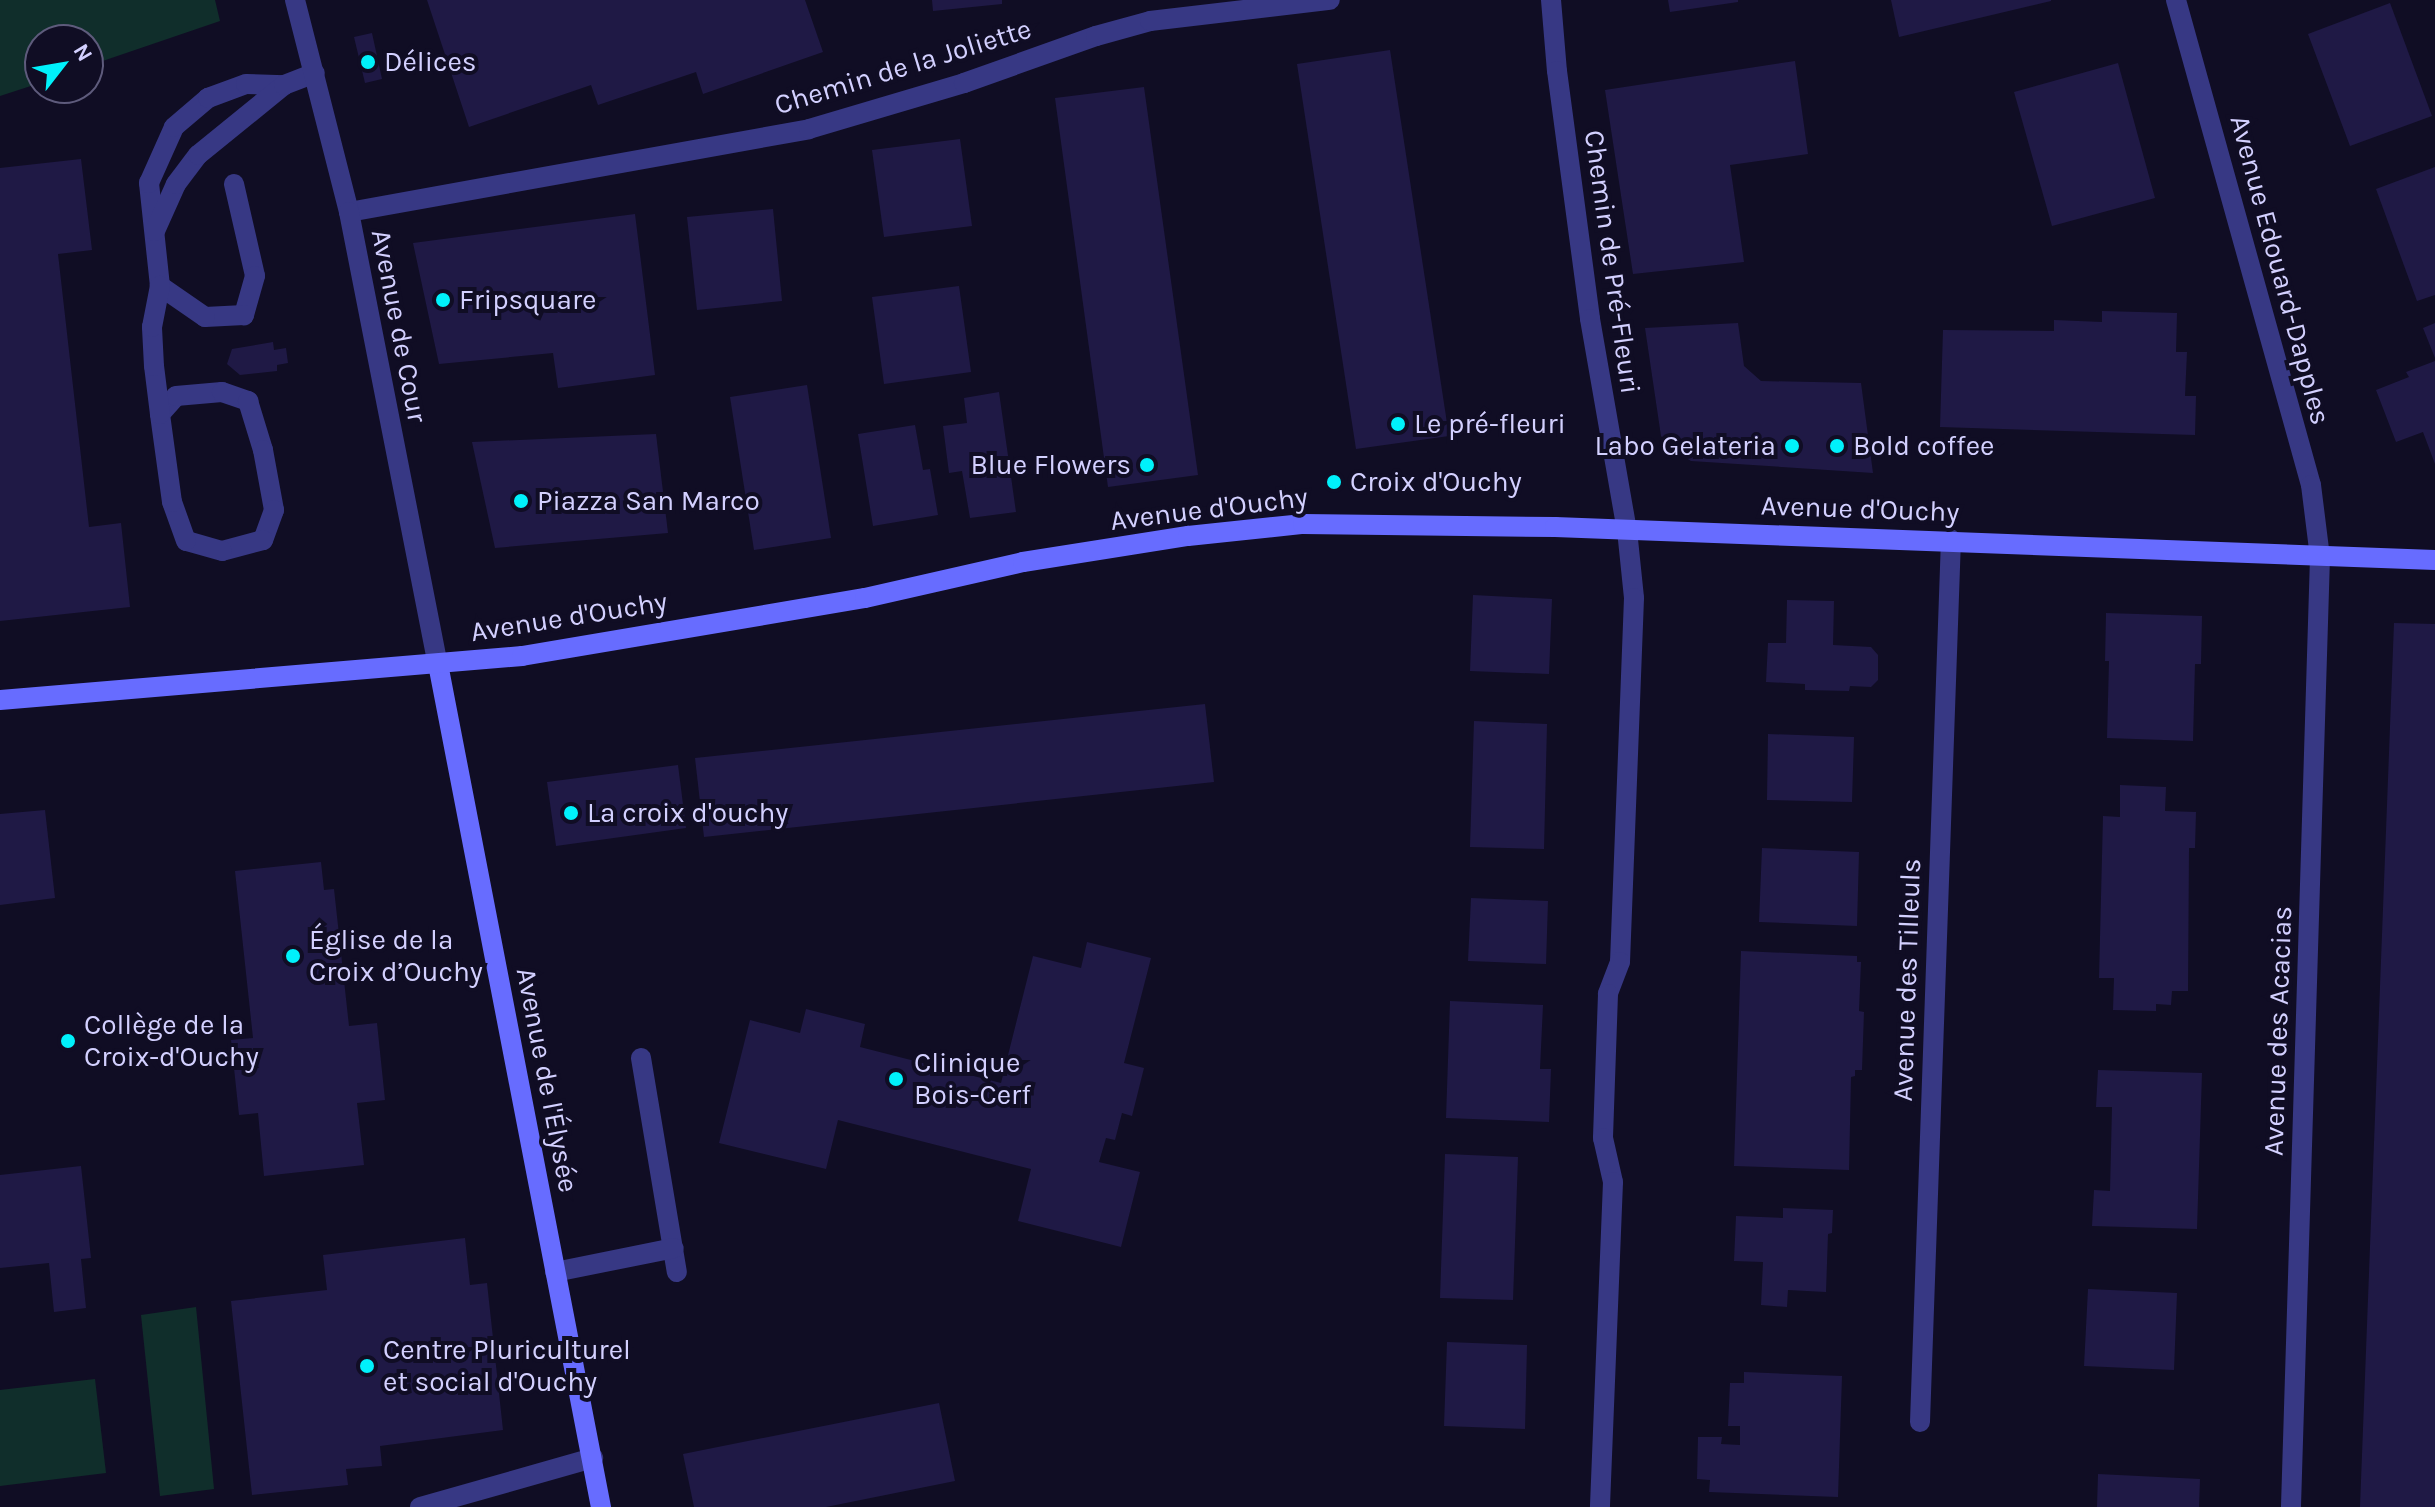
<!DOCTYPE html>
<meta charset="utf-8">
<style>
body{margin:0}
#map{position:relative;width:2435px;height:1507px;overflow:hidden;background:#100d24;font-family:Karla,sans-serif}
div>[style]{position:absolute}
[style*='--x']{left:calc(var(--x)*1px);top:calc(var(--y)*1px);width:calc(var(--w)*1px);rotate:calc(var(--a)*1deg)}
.green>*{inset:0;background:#102e2b}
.building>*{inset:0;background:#1f1945}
.service>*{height:20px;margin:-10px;padding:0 10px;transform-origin:10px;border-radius:10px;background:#373884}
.minor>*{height:20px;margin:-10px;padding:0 10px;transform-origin:10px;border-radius:10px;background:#373884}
.tertiary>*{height:20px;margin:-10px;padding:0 10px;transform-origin:10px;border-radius:10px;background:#373884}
.secondary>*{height:20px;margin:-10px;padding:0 10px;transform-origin:10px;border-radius:10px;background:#676cff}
.dots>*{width:22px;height:22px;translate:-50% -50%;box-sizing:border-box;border:4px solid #100d24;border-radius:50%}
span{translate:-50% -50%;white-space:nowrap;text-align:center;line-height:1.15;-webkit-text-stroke:8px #100d24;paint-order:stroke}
.poi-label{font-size:28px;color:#d3d0ff}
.left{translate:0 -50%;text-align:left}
.right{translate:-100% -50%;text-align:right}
.street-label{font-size:28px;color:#d3d0ff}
.north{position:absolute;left:24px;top:24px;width:80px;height:80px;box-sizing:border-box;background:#100d24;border:2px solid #5e5b7c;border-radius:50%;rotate:59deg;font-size:22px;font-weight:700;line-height:32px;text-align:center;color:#d3d0ff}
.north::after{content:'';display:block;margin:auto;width:28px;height:36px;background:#00f1fb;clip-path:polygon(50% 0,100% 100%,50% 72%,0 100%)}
</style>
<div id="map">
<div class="green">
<i style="clip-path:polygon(0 0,215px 0,220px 21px,88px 66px,88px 40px,40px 40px,40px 83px,0 96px)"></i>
<i style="clip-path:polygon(196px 1307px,214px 1489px,160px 1496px,141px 1315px)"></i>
<i style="clip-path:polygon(95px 1379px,106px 1473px,0 1486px,0 1390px)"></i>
</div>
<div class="building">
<i style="clip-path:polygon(427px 0,805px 0,823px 52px,703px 94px,696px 72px,598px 105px,591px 85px,469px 127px)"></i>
<i style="clip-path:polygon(932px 0,1002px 0,1002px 4px,933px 11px)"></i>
<i style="clip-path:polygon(1668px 0,1738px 0,1738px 2px,1670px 12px)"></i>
<i style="clip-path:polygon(1891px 0,2051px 0,2051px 1px,1899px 37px)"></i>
<i style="clip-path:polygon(2390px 3px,2432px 116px,2350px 146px,2308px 34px)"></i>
<i style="clip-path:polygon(372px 33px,382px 79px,365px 83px,354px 37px)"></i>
<i style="clip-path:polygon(1390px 50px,1449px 436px,1356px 449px,1297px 64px)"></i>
<i style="clip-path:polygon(1795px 61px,1808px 154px,1730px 165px,1744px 262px,1633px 274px,1605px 90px)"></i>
<i style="clip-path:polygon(2118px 63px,2155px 198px,2052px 226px,2014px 92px)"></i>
<i style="clip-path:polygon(1144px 87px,1198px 475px,1108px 487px,1055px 98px)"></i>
<i style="clip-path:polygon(960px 139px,972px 226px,884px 237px,872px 150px)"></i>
<i style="clip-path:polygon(81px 159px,92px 250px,58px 254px,89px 527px,121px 523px,130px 607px,0 621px,0 168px)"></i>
<i style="clip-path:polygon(2435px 167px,2435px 295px,2417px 301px,2376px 189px)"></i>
<i style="clip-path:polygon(773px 209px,782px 301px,697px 310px,687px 217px)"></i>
<i style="clip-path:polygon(635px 214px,655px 375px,558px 388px,553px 353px,439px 364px,413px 243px)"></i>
<i style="clip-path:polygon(959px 286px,971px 372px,884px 384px,872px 297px)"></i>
<i style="clip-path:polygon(2102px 311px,2177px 313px,2176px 352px,2187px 352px,2185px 396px,2196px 396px,2195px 435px,1940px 427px,1943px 330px,2054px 331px,2054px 320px,2102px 322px)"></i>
<i style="clip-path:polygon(1738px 323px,1744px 366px,1761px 381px,1861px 383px,1873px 473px,1691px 461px,1673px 450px,1661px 436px,1645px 328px)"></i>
<i style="clip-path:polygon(2435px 323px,2435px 358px,2423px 328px)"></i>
<i style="clip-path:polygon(273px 342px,274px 350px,286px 348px,288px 363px,277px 365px,277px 371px,240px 375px,227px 364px,232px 349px)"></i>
<i style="clip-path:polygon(2435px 361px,2435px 464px,2423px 432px,2396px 442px,2376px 390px,2409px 377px,2406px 372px)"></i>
<i style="clip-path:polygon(807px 385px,831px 538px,754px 550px,730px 397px)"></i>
<i style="clip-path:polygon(999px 392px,1016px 512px,970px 518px,962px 471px,949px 473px,943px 426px,967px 423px,964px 398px)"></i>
<i style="clip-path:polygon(915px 425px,923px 470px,930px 469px,938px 515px,873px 526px,858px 434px)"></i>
<i style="clip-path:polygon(656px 434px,668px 533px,495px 548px,472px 442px)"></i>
<i style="clip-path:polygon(1473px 595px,1552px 599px,1549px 674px,1470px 671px)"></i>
<i style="clip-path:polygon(1787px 600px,1834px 601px,1833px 645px,1871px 647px,1878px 655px,1878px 680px,1871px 687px,1850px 686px,1849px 691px,1805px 690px,1805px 684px,1766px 682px,1768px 643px,1786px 643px)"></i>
<i style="clip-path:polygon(2106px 613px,2202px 616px,2201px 664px,2195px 664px,2193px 741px,2107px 738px,2109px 661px,2105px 661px)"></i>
<i style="clip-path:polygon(2394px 623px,2435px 624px,2435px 1507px,2360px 1507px)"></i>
<i style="clip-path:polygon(1205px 704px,1214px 782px,704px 837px,695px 758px)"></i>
<i style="clip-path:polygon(1474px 721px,1547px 724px,1544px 849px,1470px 847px)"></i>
<i style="clip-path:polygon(1768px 734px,1854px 737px,1852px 802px,1767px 800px)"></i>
<i style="clip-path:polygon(678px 765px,686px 828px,556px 846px,547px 782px)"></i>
<i style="clip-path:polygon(2120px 785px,2166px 787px,2165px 811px,2196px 812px,2195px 848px,2189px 848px,2188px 991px,2172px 991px,2171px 1005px,2156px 1004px,2156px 1011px,2113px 1010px,2114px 978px,2099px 978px,2103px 816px,2120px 817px)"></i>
<i style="clip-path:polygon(45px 810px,55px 898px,0 905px,0 814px)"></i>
<i style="clip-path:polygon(1762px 848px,1859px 852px,1857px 926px,1759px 922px)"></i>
<i style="clip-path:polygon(321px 862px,324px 890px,334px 889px,349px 1026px,377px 1023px,385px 1100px,357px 1103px,364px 1165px,264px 1176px,258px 1113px,239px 1115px,231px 1040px,253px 1038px,235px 871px)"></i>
<i style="clip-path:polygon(1471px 898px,1548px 901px,1546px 964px,1468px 961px)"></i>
<i style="clip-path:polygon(1087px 942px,1151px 958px,1124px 1063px,1144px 1068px,1132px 1116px,1122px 1113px,1115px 1140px,1106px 1138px,1099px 1162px,1140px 1172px,1121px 1247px,1018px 1221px,1031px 1169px,838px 1120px,826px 1169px,719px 1143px,750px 1020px,800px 1033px,806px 1009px,865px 1024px,860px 1047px,1001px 1083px,1033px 956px,1081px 968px)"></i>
<i style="clip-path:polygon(1741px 951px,1857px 956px,1857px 962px,1861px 962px,1859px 1011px,1864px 1012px,1862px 1070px,1855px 1070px,1855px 1076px,1851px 1077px,1849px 1170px,1734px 1166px)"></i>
<i style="clip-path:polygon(1450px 1001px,1543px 1005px,1540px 1069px,1551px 1069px,1549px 1122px,1446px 1118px)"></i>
<i style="clip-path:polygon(2098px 1070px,2202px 1073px,2197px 1229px,2092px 1226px,2094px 1190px,2110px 1191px,2112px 1107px,2096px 1107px)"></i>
<i style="clip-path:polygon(1445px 1154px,1518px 1157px,1513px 1300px,1440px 1298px)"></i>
<i style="clip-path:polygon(81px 1166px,91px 1258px,81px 1259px,86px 1308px,54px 1312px,49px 1263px,0 1268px,0 1175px)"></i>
<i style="clip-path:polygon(1783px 1208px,1833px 1210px,1832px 1233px,1828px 1234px,1826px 1292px,1788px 1290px,1787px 1307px,1761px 1305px,1763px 1262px,1734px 1261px,1736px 1216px,1783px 1218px)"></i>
<i style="clip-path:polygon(465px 1238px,470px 1285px,487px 1283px,503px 1430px,380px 1446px,382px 1466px,346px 1469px,348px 1485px,252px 1495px,231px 1301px,327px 1290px,323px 1255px)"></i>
<i style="clip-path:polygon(2088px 1289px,2177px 1293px,2174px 1370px,2084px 1366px)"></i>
<i style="clip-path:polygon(1447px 1342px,1527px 1345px,1525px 1429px,1444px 1426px)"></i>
<i style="clip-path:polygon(1744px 1372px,1842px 1376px,1838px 1497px,1709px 1492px,1710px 1480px,1697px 1479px,1698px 1437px,1722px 1437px,1721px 1444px,1740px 1445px,1740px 1426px,1728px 1426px,1730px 1383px,1744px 1383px)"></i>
<i style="clip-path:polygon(939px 1403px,955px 1481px,826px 1507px,694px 1507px,683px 1454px)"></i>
<i style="clip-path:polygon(2098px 1474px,2200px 1479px,2199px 1507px,2097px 1507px)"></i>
</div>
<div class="service">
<i style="--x:234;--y:184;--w:94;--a:77.1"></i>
<i style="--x:255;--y:276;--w:41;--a:105.8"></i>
<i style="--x:244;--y:315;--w:39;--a:177"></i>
<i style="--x:205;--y:317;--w:55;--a:-145.4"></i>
<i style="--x:160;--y:286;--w:104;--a:-96.1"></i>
<i style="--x:149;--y:183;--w:61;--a:-65.9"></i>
<i style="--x:174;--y:127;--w:45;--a:-40.5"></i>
<i style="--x:208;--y:98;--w:40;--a:-20.2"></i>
<i style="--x:246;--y:84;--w:38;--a:2"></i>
<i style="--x:155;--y:231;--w:51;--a:-65.9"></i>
<i style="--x:176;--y:184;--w:36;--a:-53"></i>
<i style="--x:198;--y:155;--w:111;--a:-39.1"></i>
<i style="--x:284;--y:85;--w:33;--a:-21"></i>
<i style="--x:160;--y:414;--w:24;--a:-48"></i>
<i style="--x:176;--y:396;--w:46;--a:-5"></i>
<i style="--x:222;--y:392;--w:28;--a:19"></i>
<i style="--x:248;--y:401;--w:51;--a:73"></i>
<i style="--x:263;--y:450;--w:61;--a:79.6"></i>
<i style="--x:274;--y:510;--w:32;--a:110"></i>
<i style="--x:263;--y:540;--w:42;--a:165"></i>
<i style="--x:222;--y:551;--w:37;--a:-164"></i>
<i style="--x:186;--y:541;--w:41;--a:-109.7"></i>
<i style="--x:172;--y:502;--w:89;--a:-97.8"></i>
<i style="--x:160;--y:414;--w:48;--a:-97.1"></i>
<i style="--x:154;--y:366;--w:39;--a:-93"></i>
<i style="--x:152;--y:327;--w:42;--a:-79"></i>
<i style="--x:641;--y:1058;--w:217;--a:80.5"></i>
<i style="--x:555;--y:1272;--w:121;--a:-11.4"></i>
</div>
<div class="minor">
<i style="--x:1551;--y:0;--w:71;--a:85.2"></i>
<i style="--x:1557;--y:71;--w:250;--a:82.4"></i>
<i style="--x:1590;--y:319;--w:214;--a:80.1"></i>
<i style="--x:1627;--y:530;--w:68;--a:84.1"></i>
<i style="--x:1634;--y:598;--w:364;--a:92.2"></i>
<i style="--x:1620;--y:962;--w:34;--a:111"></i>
<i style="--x:1608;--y:994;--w:144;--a:92"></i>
<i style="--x:1603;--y:1138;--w:45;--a:77.2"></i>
<i style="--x:1613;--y:1182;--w:325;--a:92.3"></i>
<i style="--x:2176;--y:0;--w:503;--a:74.45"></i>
<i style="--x:2311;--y:485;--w:73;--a:82.9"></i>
<i style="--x:2320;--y:557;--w:950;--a:91.75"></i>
<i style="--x:349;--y:212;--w:467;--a:-10.2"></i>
<i style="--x:809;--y:129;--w:162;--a:-16.5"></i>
<i style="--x:964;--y:83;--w:140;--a:-19.6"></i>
<i style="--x:1096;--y:36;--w:56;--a:-15.5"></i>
<i style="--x:1150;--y:21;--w:181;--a:-6.7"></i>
<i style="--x:1920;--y:1422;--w:883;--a:-87.99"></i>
<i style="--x:420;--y:1507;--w:180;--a:-15.8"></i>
</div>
<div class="tertiary">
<i style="--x:295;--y:0;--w:219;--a:75.7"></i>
<i style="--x:349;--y:212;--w:461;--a:78.9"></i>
</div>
<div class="secondary">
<i style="--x:438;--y:664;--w:859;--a:79.06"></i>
<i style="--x:0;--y:700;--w:524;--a:-4.82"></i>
<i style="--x:522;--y:656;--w:348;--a:-9.6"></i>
<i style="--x:865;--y:598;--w:162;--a:-12.8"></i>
<i style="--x:1023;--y:562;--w:167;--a:-9"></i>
<i style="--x:1188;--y:536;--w:116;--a:-6"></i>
<i style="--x:1303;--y:524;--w:252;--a:0.7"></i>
<i style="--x:1555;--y:527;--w:881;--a:2.15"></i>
</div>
<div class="dots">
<i style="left:368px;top:62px;background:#00f1fb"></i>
<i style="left:443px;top:300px;background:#00f1fb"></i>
<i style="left:1398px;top:424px;background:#00f1fb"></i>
<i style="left:1792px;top:446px;background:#00f1fb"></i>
<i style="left:1837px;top:446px;background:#00f1fb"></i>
<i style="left:1147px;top:465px;background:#00f1fb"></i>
<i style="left:1334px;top:482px;background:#00f1fb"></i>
<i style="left:521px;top:501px;background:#00f1fb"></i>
<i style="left:571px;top:813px;background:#00f1fb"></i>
<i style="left:293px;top:956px;background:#00f1fb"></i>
<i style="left:68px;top:1041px;background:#00f1fb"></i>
<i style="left:896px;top:1079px;background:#00f1fb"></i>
<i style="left:367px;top:1366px;background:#00f1fb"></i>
</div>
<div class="poi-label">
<span class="left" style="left:384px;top:62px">Délices</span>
<span class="left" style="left:459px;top:300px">Fripsquare</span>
<span class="left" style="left:1414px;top:424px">Le pré-fleuri</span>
<span class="right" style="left:1776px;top:446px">Labo Gelateria</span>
<span class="left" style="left:1853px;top:446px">Bold coffee</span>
<span class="right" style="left:1131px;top:465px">Blue Flowers</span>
<span class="left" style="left:1350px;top:482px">Croix d'Ouchy</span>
<span class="left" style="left:537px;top:501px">Piazza San Marco</span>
<span class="left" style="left:587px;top:813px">La croix d'ouchy</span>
<span class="left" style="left:309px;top:956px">Église de la<br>Croix d’Ouchy</span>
<span class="left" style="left:84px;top:1041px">Collège de la<br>Croix-d'Ouchy</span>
<span class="left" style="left:914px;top:1079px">Clinique<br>Bois-Cerf</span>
<span class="left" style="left:383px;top:1366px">Centre Pluriculturel<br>et social d'Ouchy</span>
</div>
<div class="street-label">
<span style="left:903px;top:67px;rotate:-17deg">Chemin de la Joliette</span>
<span style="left:1612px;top:262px;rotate:82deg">Chemin de Pré-Fleuri</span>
<span style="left:2280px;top:270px;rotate:75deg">Avenue Edouard-Dapples</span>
<span style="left:399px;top:326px;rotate:79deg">Avenue de Cour</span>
<span style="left:1209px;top:509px;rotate:-7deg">Avenue d'Ouchy</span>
<span style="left:1860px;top:509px;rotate:2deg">Avenue d'Ouchy</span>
<span style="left:569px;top:617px;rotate:-9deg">Avenue d'Ouchy</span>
<span style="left:1907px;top:980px;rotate:-88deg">Avenue des Tilleuls</span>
<span style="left:2278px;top:1031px;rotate:-88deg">Avenue des Acacias</span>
<span style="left:547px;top:1080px;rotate:79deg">Avenue de l'Élysée</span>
</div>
<div class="north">N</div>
</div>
